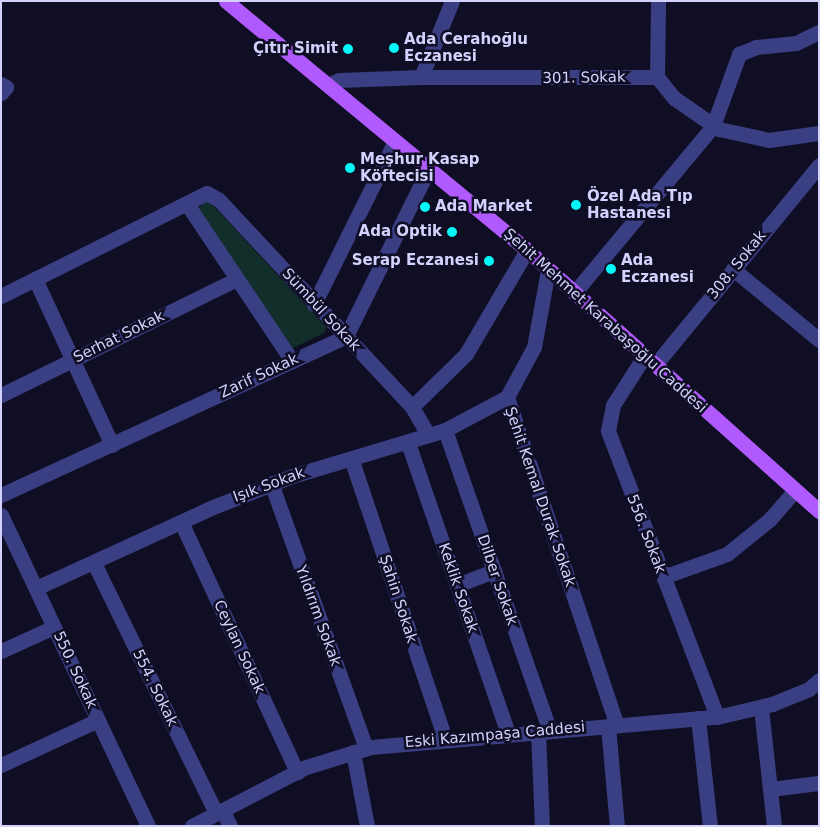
<!DOCTYPE html>
<meta charset="utf-8">
<style>
body{margin:0}
#map{position:relative;width:820px;height:827px;overflow:hidden;background:#100e24;font-family:"DejaVu Sans",sans-serif}
div>[style]{position:absolute}
[style*='--x']{left:calc(var(--x)*1px);top:calc(var(--y)*1px);width:calc(var(--w)*1px);rotate:calc(var(--a)*1deg)}
.green>*{inset:0;background:#122e2a}
.minor>*{height:15px;margin:-7.5px;padding:0 7.5px;transform-origin:7.5px;border-radius:7.5px;background:#3a3e82}
.major>*{height:15px;margin:-7.5px;padding:0 7.5px;transform-origin:7.5px;border-radius:7.5px;background:#b05afd}
.dots>*{width:14px;height:14px;translate:-50% -50%;box-sizing:border-box;border:2px solid #100e24;border-radius:50%}
span{translate:-50% -50%;white-space:nowrap;text-align:center;line-height:1.15;-webkit-text-stroke:5px #100e24;paint-order:stroke}
.poi-label{font-size:15px;color:#d3d2fe;font-weight:700}
.left{translate:0 -50%;text-align:left}
.right{translate:-100% -50%;text-align:right}
.street-label{font-size:15px;color:#d3d2fe}
.frame{position:absolute;inset:0;border:2px solid #d3d2fe;pointer-events:none}
</style>
<div id="map">
<div class="green">
<i style="clip-path:polygon(208px 200px,327px 328px,324px 333px,289px 350px,197px 209px)"></i>
</div>
<div class="minor">
<i style="--x:421;--y:77;--w:82;--a:-67.8"></i>
<i style="--x:657;--y:77;--w:76;--a:-89.2"></i>
<i style="--x:1;--y:84;--w:6;--a:31"></i>
<i style="--x:6;--y:87;--w:8;--a:130"></i>
<i style="--x:329;--y:85;--w:11;--a:-27"></i>
<i style="--x:339;--y:80;--w:82;--a:-2.1"></i>
<i style="--x:421;--y:77;--w:236;--a:0"></i>
<i style="--x:657;--y:77;--w:27;--a:51"></i>
<i style="--x:674;--y:98;--w:55;--a:34.6"></i>
<i style="--x:719;--y:129;--w:51;--a:12.4"></i>
<i style="--x:769;--y:140;--w:50;--a:-8"></i>
<i style="--x:187;--y:204;--w:189;--a:56.2"></i>
<i style="--x:733;--y:269;--w:112;--a:39.5"></i>
<i style="--x:548;--y:270;--w:78;--a:100.3"></i>
<i style="--x:534;--y:347;--w:57;--a:118.4"></i>
<i style="--x:507;--y:397;--w:346;--a:71.5"></i>
<i style="--x:35;--y:279;--w:183;--a:65.1"></i>
<i style="--x:574;--y:293;--w:217;--a:-50.2"></i>
<i style="--x:713;--y:126;--w:77;--a:-70.1"></i>
<i style="--x:739;--y:54;--w:18;--a:-22"></i>
<i style="--x:756;--y:47;--w:40;--a:-5.7"></i>
<i style="--x:796;--y:43;--w:25;--a:-26"></i>
<i style="--x:1;--y:296;--w:230;--a:-26.6"></i>
<i style="--x:207;--y:193;--w:14;--a:30"></i>
<i style="--x:219;--y:200;--w:283;--a:47"></i>
<i style="--x:412;--y:407;--w:32;--a:60"></i>
<i style="--x:314;--y:304;--w:182;--a:-63.6"></i>
<i style="--x:645;--y:355;--w:59;--a:122.6"></i>
<i style="--x:613;--y:405;--w:26;--a:101"></i>
<i style="--x:608;--y:431;--w:306;--a:69.1"></i>
<i style="--x:655;--y:365;--w:259;--a:-50.6"></i>
<i style="--x:1;--y:395;--w:263;--a:-26.2"></i>
<i style="--x:412;--y:407;--w:76;--a:-44.5"></i>
<i style="--x:466;--y:354;--w:121;--a:-59.6"></i>
<i style="--x:445;--y:430;--w:319;--a:70.8"></i>
<i style="--x:408;--y:443;--w:308;--a:71"></i>
<i style="--x:351;--y:458;--w:296;--a:71.5"></i>
<i style="--x:271;--y:483;--w:282;--a:70.3"></i>
<i style="--x:1;--y:495;--w:380;--a:-24.7"></i>
<i style="--x:346;--y:336;--w:187;--a:-63.7"></i>
<i style="--x:1;--y:515;--w:344;--a:64.7"></i>
<i style="--x:181;--y:522;--w:276;--a:65.1"></i>
<i style="--x:94;--y:563;--w:278;--a:64"></i>
<i style="--x:663;--y:577;--w:68;--a:-19.8"></i>
<i style="--x:727;--y:554;--w:55;--a:-39.1"></i>
<i style="--x:770;--y:519;--w:38;--a:-49"></i>
<i style="--x:457;--y:585;--w:40;--a:-21"></i>
<i style="--x:36;--y:588;--w:195;--a:-24.6"></i>
<i style="--x:213;--y:507;--w:85;--a:-21.4"></i>
<i style="--x:292;--y:476;--w:160;--a:-16.7"></i>
<i style="--x:445;--y:430;--w:70;--a:-28"></i>
<i style="--x:1;--y:651;--w:58;--a:-24.4"></i>
<i style="--x:761;--y:708;--w:119;--a:83.7"></i>
<i style="--x:698;--y:718;--w:109;--a:83.7"></i>
<i style="--x:608;--y:726;--w:100;--a:84.9"></i>
<i style="--x:538;--y:732;--w:94;--a:87.6"></i>
<i style="--x:353;--y:752;--w:75;--a:79.3"></i>
<i style="--x:1;--y:765;--w:107;--a:-24.9"></i>
<i style="--x:770;--y:789;--w:49;--a:-7"></i>
<i style="--x:222;--y:810;--w:18;--a:63"></i>
<i style="--x:192;--y:826;--w:128;--a:-27.4"></i>
<i style="--x:306;--y:767;--w:68;--a:-17.1"></i>
<i style="--x:371;--y:747;--w:347;--a:-5"></i>
<i style="--x:717;--y:717;--w:57;--a:-13.3"></i>
<i style="--x:772;--y:704;--w:40;--a:-22"></i>
<i style="--x:809;--y:689;--w:13;--a:-42"></i>
</div>
<div class="major">
<i style="--x:226;--y:1;--w:391;--a:39.6"></i>
<i style="--x:527;--y:250;--w:392;--a:41.8"></i>
</div>
<div class="dots">
<i style="left:394px;top:48px;background:#03f9f9"></i>
<i style="left:348px;top:49px;background:#03f9f9"></i>
<i style="left:350px;top:168px;background:#03f9f9"></i>
<i style="left:576px;top:205px;background:#03f9f9"></i>
<i style="left:425px;top:207px;background:#03f9f9"></i>
<i style="left:452px;top:232px;background:#03f9f9"></i>
<i style="left:489px;top:261px;background:#03f9f9"></i>
<i style="left:611px;top:269px;background:#03f9f9"></i>
</div>
<div class="poi-label">
<span class="left" style="left:404px;top:48px">Ada Cerahoğlu<br>Eczanesi</span>
<span class="right" style="left:338px;top:49px">Çıtır Simit</span>
<span class="left" style="left:360px;top:168px">Meşhur Kasap<br>Köftecisi</span>
<span class="left" style="left:587px;top:205px">Özel Ada Tıp<br>Hastanesi</span>
<span class="left" style="left:435px;top:207px">Ada Market</span>
<span class="right" style="left:442px;top:232px">Ada Optik</span>
<span class="left" style="left:621px;top:269px">Ada<br>Eczanesi</span>
<span class="right" style="left:479px;top:261px">Serap Eczanesi</span>
</div>
<div class="street-label">
<span style="left:584px;top:78px;rotate:-1deg">301. Sokak</span>
<span style="left:737px;top:265px;rotate:-51deg">308. Sokak</span>
<span style="left:321px;top:310px;rotate:47deg">Sümbül Sokak</span>
<span style="left:605px;top:321px;rotate:42deg">Şehit Mehmet Karabaşoğlu Caddesi</span>
<span style="left:119px;top:337px;rotate:-26deg">Serhat Sokak</span>
<span style="left:259px;top:376px;rotate:-25deg">Zarif Sokak</span>
<span style="left:269px;top:485px;rotate:-20deg">Işık Sokak</span>
<span style="left:540px;top:497px;rotate:71deg">Şehit Kemal Durak Sokak</span>
<span style="left:646px;top:534px;rotate:69deg">556. Sokak</span>
<span style="left:497px;top:580px;rotate:71deg">Dilber Sokak</span>
<span style="left:458px;top:588px;rotate:71deg">Keklik Sokak</span>
<span style="left:398px;top:599px;rotate:72deg">Şahin Sokak</span>
<span style="left:318px;top:616px;rotate:70deg">Yıldırım Sokak</span>
<span style="left:239px;top:647px;rotate:65deg">Ceylan Sokak</span>
<span style="left:75px;top:670px;rotate:65deg">550. Sokak</span>
<span style="left:155px;top:688px;rotate:64deg">554. Sokak</span>
<span style="left:495px;top:735px;rotate:-5deg">Eski Kazımpaşa Caddesi</span>
</div>
<div class="frame"></div>
</div>
